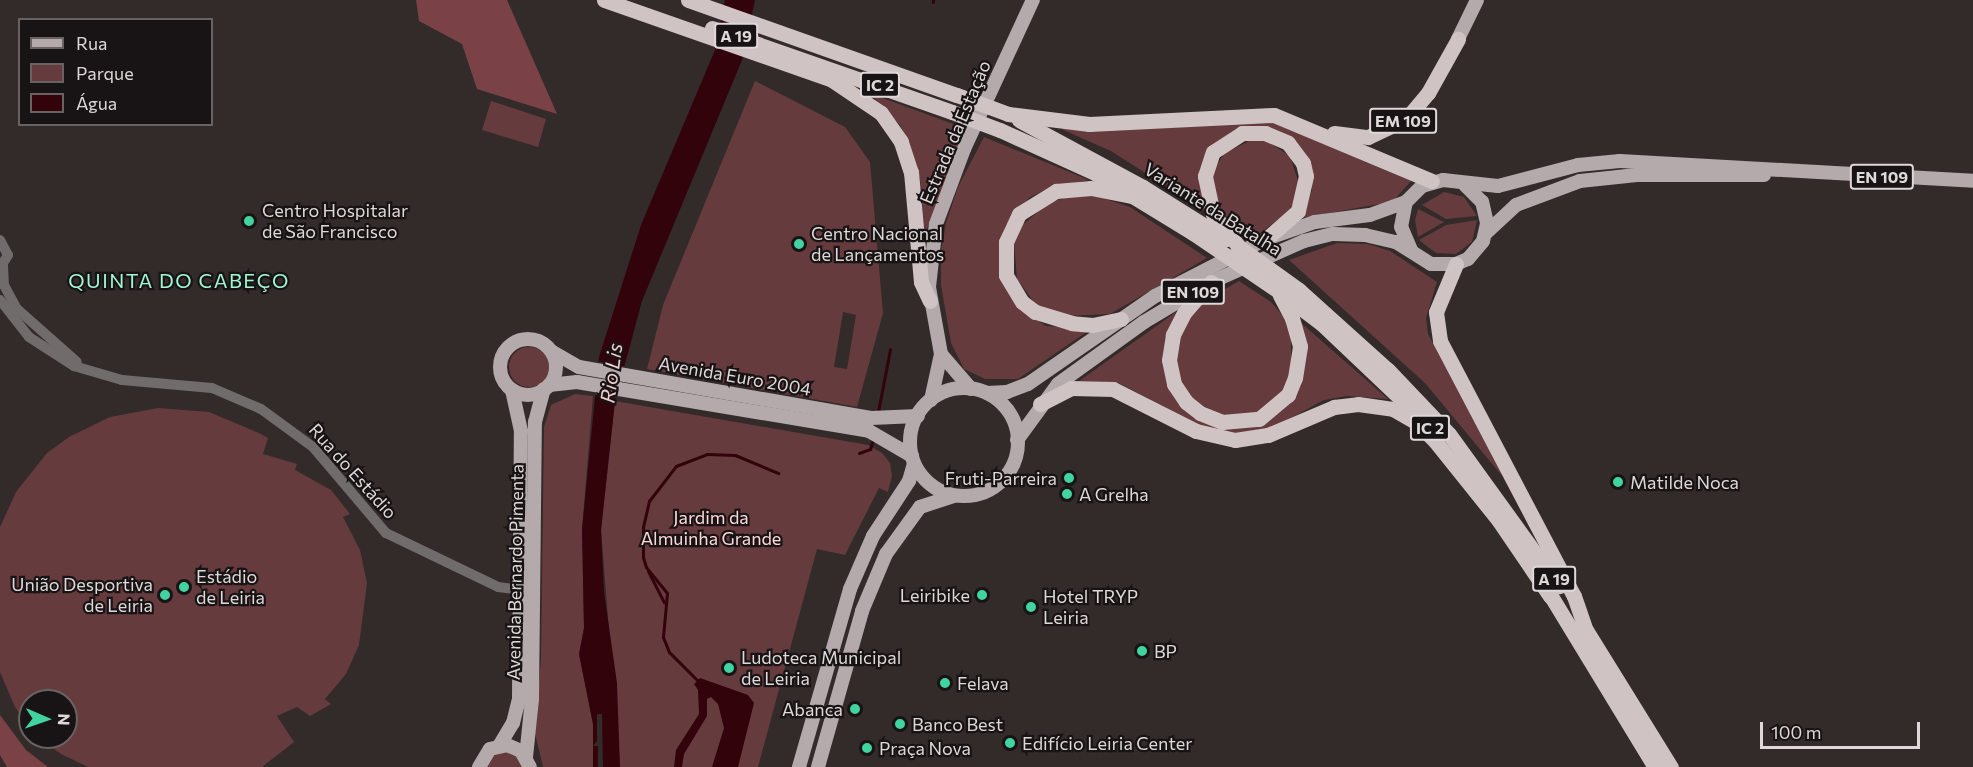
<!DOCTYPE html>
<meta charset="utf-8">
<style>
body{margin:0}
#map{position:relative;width:1973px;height:767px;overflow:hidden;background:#332a2a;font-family:Commissioner,sans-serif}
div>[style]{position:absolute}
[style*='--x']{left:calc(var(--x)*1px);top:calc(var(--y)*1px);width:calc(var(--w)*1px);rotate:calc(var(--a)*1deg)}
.green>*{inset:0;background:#663b3e}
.round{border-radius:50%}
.forest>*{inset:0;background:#7a4247}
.water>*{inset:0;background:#33030c}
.pier>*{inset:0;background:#332a2a}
.stream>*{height:3px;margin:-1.5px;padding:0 1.5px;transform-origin:1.5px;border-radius:1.5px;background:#33030c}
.minor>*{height:10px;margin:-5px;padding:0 5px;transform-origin:5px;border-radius:5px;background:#706c6c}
.major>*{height:14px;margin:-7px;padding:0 7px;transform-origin:7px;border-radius:7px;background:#b4aaab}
.major>.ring{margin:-7px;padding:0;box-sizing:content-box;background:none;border:14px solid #b4aaab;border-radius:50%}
.highway>*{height:15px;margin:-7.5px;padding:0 7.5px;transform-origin:7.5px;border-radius:7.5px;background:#cfc3c4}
.highway-bridge>*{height:15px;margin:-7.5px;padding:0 7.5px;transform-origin:7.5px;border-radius:7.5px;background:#cfc3c4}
.dots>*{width:16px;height:16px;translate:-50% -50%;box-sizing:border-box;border:3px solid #181314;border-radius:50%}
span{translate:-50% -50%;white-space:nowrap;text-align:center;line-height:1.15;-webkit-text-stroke:4.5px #181314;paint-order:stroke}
.shield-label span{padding:2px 4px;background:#181314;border:2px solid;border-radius:4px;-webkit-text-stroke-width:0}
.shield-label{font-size:16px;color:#dfd8d9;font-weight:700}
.street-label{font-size:18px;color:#dfd8d9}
.poi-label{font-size:18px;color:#dfd8d9}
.left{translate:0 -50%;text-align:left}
.right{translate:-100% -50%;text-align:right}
.park-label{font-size:18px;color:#fdd7d9}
.neighbourhood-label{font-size:20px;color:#9ff6d0;letter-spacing:1.5px}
.water-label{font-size:20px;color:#f3cdcf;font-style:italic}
.legend{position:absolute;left:18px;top:18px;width:195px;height:108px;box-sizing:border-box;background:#181314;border:2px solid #686263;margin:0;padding:8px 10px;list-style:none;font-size:18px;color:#dfd8d9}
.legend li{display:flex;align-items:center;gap:12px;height:30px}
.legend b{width:30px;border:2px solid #686263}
.north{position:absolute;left:18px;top:689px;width:60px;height:60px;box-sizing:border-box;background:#181314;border:2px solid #686263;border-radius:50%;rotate:92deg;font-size:16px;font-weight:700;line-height:24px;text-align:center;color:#dfd8d9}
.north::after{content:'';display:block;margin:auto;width:21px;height:27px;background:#42d4a0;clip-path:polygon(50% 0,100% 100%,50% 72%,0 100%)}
.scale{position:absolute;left:1760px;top:722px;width:160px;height:27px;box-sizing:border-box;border:3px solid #dfd8d9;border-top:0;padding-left:8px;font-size:18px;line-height:21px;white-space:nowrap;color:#dfd8d9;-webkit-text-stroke:4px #181314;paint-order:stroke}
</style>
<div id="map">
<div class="green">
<i style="clip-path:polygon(evenodd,755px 81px,845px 127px,870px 162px,883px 313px,857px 407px,647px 369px,663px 305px,755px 81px,843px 312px,856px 315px,847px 369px,834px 367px,843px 312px)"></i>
<i style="clip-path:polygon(869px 93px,964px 128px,925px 235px,920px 179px,908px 142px,900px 125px)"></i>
<i style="clip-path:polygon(491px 101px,546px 119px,538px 147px,482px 130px)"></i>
<i style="clip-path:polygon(1274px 123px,1411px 181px,1395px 199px,1385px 203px,1301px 218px,1312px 190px,1305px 154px,1240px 128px,1214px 145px,1200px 187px,1206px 212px,1111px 151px,1061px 129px)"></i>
<i style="clip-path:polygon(984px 137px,1089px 180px,1051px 187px,1029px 198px,1005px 226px,1000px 274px,1017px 306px,1046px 326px,1091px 329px,1018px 379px,985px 379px,964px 369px,951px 343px,941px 285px,941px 251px,946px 223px,958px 187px)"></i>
<i style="clip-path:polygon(1251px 140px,1267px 141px,1290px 156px,1299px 184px,1298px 197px,1289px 211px,1255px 237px,1228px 219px,1214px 197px,1212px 183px,1215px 167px,1225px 153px)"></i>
<i style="clip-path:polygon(1084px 192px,1130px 207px,1207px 258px,1110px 314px,1066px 316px,1036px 305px,1017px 279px,1014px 243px,1019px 228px,1048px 203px)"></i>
<i style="clip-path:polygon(1444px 192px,1464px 197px,1477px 216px,1446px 219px,1422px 205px)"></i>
<i style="clip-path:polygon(1418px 209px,1444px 222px,1418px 237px,1415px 220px)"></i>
<i style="clip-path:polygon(1477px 220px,1472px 242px,1456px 254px,1436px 253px,1419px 240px,1446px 225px)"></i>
<i style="clip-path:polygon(1337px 243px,1368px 244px,1390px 251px,1437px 282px,1426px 318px,1428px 334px,1503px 477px,1425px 383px,1289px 260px)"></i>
<i style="clip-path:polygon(1239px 281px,1271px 302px,1286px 319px,1291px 338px,1291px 371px,1279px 398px,1252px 415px,1222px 415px,1190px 399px,1174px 365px,1182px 326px,1196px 306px)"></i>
<i style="clip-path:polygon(1179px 310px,1167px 333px,1164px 367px,1188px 412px,1270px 419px,1283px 409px,1294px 395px,1300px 322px,1388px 399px,1347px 396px,1324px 400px,1274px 427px,1234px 434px,1201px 426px,1119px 383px,1079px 381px)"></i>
<i class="round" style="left:509px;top:347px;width:40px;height:40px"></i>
<i style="clip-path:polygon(575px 394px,593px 396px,582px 529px,584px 628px,579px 654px,593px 724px,594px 757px,593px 767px,543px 767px,535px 733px,541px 658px,544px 427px,551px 405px)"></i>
<i style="clip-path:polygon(615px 401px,868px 445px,882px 453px,890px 463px,892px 476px,888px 492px,879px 488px,845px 555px,817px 549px,758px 767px,620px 767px,601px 530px)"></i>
<i style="clip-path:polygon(158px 408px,209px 412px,259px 433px,268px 438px,263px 454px,297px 464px,295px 470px,331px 490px,350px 514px,343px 517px,360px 550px,367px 583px,359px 645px,346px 674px,325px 699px,331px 704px,310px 716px,297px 707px,277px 716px,294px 742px,262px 767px,88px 767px,61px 754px,38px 737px,66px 737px,66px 701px,30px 701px,30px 728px,15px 707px,0 672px,0 527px,16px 492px,47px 453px,69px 437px,110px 417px)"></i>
<i style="clip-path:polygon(504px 752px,516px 756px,522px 767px,486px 767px,493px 756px)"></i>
</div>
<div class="forest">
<i style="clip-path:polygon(416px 0,507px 0,557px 114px,477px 89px,462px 44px,419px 21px)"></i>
<i style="clip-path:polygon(0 715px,26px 750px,48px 767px,7px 767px,0 755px)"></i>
</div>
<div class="water">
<i style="clip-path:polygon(725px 0,755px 0,742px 60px,642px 301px,615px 401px,601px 530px,604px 592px,617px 683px,620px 767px,593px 767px,593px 724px,579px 654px,584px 628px,582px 529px,599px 357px,641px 225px,715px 50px)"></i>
<i style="clip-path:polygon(700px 678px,748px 695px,754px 703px,738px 767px,712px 767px,724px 728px,718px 704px,711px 697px,707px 699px,707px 716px,684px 754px,682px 767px,674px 767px,676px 750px,699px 714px,698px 690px,694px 684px)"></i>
</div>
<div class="pier">
<i style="clip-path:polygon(595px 361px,628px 367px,619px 399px,590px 394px)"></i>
<i style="clip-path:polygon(597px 714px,602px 714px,603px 767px,598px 767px,598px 746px,593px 746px,597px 741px)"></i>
</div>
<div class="stream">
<i style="--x:933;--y:0;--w:2;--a:90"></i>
<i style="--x:878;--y:412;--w:64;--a:-79.2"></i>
<i style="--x:859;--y:453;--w:12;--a:-20"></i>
<i style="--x:870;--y:449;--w:10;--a:-73"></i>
<i style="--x:648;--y:571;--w:35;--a:63"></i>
<i style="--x:700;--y:683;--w:44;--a:-135"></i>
<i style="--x:669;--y:652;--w:16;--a:-112"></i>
<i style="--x:663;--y:637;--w:44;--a:-84.8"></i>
<i style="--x:667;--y:593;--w:33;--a:-129"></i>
<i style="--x:646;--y:567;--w:10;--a:-107"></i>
<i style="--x:643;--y:557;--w:30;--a:-90"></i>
<i style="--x:643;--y:527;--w:27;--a:-77"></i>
<i style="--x:649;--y:501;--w:44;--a:-52.4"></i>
<i style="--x:676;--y:466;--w:33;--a:-21"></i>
<i style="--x:707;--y:454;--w:28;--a:2"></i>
<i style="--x:735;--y:455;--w:47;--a:22.7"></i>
</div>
<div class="minor">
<i style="--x:0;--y:240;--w:17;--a:62"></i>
<i style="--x:8;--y:255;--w:15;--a:122"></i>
<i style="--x:3;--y:266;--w:19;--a:87"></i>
<i style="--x:4;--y:285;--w:26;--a:62"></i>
<i style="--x:16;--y:308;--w:81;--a:41.5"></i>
<i style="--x:0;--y:300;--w:47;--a:51.9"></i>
<i style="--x:29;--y:337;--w:54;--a:32.8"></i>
<i style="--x:74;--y:366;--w:50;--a:16.3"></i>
<i style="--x:122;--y:380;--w:90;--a:5.1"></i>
<i style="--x:212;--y:388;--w:53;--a:23.2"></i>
<i style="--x:261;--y:409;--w:64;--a:36.2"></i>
<i style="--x:313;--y:447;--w:113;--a:49.7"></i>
<i style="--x:386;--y:533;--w:124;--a:25.7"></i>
<i style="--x:498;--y:587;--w:23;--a:7"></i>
</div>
<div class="major">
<i style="--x:1458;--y:39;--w:43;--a:-64"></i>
<i style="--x:1486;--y:233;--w:41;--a:-43"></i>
<i style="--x:1516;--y:205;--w:68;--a:-20.6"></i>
<i style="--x:1580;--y:181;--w:57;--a:-6"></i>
<i style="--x:1637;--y:175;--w:127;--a:0"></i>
<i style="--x:1411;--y:250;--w:25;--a:-113"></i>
<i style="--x:1401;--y:227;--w:25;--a:-79"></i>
<i style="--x:1406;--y:202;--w:23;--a:-45"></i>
<i style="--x:1422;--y:186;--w:22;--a:-16"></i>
<i style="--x:1443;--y:180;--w:55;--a:6.2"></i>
<i style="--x:1498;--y:186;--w:83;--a:-14.7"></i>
<i style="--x:1578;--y:165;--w:42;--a:-5.4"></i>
<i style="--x:1620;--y:161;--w:354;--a:3.2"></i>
<i class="ring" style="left:500px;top:339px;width:42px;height:42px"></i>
<i style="--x:551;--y:351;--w:32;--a:30"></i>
<i style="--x:579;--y:367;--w:296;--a:9.9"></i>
<i style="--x:871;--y:418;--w:47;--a:-2.4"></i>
<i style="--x:941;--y:354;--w:46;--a:49.4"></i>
<i style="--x:549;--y:385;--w:28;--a:-6"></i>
<i style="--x:577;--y:382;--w:296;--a:9.5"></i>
<i style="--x:869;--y:431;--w:50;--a:30.2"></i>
<i class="ring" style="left:910px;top:388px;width:94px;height:94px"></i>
<i style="--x:987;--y:393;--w:20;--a:-3"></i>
<i style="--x:1007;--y:392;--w:22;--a:-21"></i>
<i style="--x:1028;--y:384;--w:155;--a:-34.7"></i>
<i style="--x:1155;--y:296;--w:125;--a:-27.2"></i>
<i style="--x:1266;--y:239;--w:52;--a:-19.1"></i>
<i style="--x:1315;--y:222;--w:55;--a:-7.3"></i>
<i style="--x:1370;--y:215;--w:38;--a:-20"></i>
<i style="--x:931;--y:400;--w:47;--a:-77.7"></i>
<i style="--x:941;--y:354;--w:68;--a:-100.2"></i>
<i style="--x:929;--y:287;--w:63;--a:-83.7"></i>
<i style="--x:936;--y:224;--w:80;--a:-69.5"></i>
<i style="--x:964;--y:149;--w:164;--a:-65.2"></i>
<i style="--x:1017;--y:440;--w:69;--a:-53.8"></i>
<i style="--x:1058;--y:384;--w:106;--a:-35.8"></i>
<i style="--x:1144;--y:322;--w:78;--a:-30.8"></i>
<i style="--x:1211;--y:282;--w:102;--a:-23.8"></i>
<i style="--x:1304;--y:241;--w:30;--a:-14"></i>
<i style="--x:1333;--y:234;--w:32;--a:2"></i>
<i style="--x:1365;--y:235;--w:32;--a:13"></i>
<i style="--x:1396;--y:242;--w:41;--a:32.2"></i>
<i style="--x:1431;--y:264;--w:25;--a:0"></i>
<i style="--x:1456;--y:264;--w:13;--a:-23"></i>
<i style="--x:1468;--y:259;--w:23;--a:-50"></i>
<i style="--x:1483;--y:241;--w:18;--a:-77"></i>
<i style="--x:1487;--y:223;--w:22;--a:-103"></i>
<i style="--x:1482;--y:202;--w:24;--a:-135"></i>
<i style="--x:499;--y:746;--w:27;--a:-59"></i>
<i style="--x:513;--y:723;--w:25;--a:-76"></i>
<i style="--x:519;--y:699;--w:268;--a:-89.6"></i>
<i style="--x:521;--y:431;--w:42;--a:-102.4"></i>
<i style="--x:526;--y:757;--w:58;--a:-84.1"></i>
<i style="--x:532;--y:699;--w:277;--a:-89.4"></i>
<i style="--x:535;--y:422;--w:34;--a:-75"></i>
<i style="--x:479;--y:767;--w:21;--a:-59"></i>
<i style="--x:490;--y:749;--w:17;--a:-13"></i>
<i style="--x:507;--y:745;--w:15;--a:23"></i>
<i style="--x:521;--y:751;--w:18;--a:61"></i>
<i style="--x:799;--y:767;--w:185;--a:-74"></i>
<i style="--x:850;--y:589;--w:58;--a:-66.5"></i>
<i style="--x:873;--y:536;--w:66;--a:-56.8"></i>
<i style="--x:909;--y:481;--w:18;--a:-74"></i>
<i style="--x:818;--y:767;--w:162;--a:-74.2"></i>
<i style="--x:862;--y:611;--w:62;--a:-67.2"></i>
<i style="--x:886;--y:554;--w:58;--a:-54.1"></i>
<i style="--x:920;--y:507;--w:36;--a:-18"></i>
</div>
<div class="highway">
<i style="--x:604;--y:0;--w:242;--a:19.3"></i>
<i style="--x:832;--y:80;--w:59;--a:34"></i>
<i style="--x:881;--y:113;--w:35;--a:55"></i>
<i style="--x:901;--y:142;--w:32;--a:72"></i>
<i style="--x:911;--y:172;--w:110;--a:84.8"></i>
<i style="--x:921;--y:282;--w:21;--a:65"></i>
<i style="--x:688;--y:0;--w:285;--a:19.5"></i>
<i style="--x:712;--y:28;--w:254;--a:19.3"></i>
<i style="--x:1008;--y:114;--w:82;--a:7"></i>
<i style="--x:1089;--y:124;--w:185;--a:-2.8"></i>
<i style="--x:1274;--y:115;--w:171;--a:22.7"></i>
<i style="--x:1019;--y:120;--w:141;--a:28.4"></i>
<i style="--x:1143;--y:187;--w:98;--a:32.1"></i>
<i style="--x:1000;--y:130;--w:104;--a:24.4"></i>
<i style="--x:1095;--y:173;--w:115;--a:31.5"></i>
<i style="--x:1334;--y:133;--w:34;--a:7"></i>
<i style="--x:1368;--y:137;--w:42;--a:-25.3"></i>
<i style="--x:1406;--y:119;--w:34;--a:-50"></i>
<i style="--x:1428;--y:93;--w:62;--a:-60.9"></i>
<i style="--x:1239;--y:247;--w:42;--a:-128.2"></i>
<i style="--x:1213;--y:214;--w:39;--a:-102"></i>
<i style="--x:1205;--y:176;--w:25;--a:-72"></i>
<i style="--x:1213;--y:152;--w:35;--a:-33"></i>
<i style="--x:1242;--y:133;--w:23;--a:0"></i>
<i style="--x:1265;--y:133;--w:25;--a:23"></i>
<i style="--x:1288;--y:143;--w:25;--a:53"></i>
<i style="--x:1303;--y:163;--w:13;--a:77"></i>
<i style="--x:1306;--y:176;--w:36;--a:103"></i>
<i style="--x:1298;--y:211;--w:43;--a:138.8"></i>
<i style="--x:1456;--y:264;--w:52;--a:112.6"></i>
<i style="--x:1436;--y:312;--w:29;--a:82"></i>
<i style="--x:1440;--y:341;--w:288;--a:62.3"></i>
<i style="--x:1574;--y:596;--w:36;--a:71"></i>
<i style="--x:1586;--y:630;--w:161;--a:58.2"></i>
<i style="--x:1211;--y:282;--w:41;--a:131.1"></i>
<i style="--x:1184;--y:313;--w:25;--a:117"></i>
<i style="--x:1173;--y:335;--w:25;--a:99"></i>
<i style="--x:1169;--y:360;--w:25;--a:78"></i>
<i style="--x:1174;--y:384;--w:22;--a:56"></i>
<i style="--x:1186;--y:402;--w:18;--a:38"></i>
<i style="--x:1200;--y:413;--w:24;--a:22"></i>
<i style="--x:1222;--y:422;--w:37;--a:-5"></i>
<i style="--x:1259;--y:419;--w:38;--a:-40"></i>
<i style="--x:1288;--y:395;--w:18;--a:-68"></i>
<i style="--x:1295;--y:378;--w:32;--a:-81"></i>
<i style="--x:1300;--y:346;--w:29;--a:-106"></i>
<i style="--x:1292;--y:318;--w:26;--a:-118"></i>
<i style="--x:1277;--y:290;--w:56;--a:37.1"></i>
<i style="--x:1322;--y:324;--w:138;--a:43.5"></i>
<i style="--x:1299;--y:290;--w:120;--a:42"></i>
<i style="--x:1388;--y:370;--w:88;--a:46.4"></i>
<i style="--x:1449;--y:434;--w:188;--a:54.1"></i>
<i style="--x:1121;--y:319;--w:29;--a:168"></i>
<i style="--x:1093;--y:325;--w:21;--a:-175"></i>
<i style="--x:1072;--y:323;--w:39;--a:-163"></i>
<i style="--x:1035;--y:312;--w:16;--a:-142"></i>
<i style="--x:1022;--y:302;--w:31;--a:-121"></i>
<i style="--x:1006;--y:275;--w:33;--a:-90"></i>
<i style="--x:1006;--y:242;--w:31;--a:-65"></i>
<i style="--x:1019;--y:214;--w:44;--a:-31.9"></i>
<i style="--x:1056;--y:191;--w:35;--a:-5"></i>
<i style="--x:1091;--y:188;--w:46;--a:11.3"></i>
<i style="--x:1040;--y:404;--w:35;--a:-27"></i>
<i style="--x:1071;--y:388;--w:42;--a:1.4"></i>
<i style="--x:1113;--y:389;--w:93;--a:26.8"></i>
<i style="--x:1196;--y:431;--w:40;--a:13"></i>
<i style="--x:1235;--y:440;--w:33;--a:-9"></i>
<i style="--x:1268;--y:435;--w:72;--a:-23"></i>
<i style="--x:1334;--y:407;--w:24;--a:-7"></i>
<i style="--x:1358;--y:404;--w:35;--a:8"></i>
<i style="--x:1393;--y:409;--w:28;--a:30"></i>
<i style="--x:1417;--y:423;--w:25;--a:45"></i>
<i style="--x:1435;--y:441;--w:102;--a:51.3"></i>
<i style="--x:1499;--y:521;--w:91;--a:55.8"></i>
<i style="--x:1546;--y:588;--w:210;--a:58.7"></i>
</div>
<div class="highway-bridge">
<i style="--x:957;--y:95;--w:54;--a:20.4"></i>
<i style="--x:952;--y:112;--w:51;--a:20.6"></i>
<i style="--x:1193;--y:233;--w:102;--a:34.2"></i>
<i style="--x:1239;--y:247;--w:74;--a:35.6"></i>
</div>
<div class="dots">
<i style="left:249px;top:221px;background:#42d4a0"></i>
<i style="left:799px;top:244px;background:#42d4a0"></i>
<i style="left:1069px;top:478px;background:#42d4a0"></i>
<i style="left:1618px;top:482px;background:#42d4a0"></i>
<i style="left:1067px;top:494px;background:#42d4a0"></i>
<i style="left:184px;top:587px;background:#42d4a0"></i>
<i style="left:165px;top:595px;background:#42d4a0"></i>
<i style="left:982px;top:595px;background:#42d4a0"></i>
<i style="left:1031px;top:607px;background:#42d4a0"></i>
<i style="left:1142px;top:651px;background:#42d4a0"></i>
<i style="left:729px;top:668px;background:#42d4a0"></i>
<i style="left:945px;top:683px;background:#42d4a0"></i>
<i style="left:855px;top:709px;background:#42d4a0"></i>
<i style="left:900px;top:724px;background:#42d4a0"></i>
<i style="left:1010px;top:743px;background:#42d4a0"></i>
<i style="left:867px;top:748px;background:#42d4a0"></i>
</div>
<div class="shield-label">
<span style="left:736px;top:36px">A 19</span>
<span style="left:880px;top:85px">IC 2</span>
<span style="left:1403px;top:121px">EM 109</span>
<span style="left:1882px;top:177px">EN 109</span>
<span style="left:1193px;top:292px">EN 109</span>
<span style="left:1430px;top:428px">IC 2</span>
<span style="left:1554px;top:579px">A 19</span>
</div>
<div class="street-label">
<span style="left:955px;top:132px;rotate:-67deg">Estrada da Estação</span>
<span style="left:1213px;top:209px;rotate:32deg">Variante da Batalha</span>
<span style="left:735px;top:376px;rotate:10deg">Avenida Euro 2004</span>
<span style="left:353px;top:471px;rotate:48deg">Rua do Estádio</span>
<span style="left:515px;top:572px;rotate:-89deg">Avenida Bernardo Pimenta</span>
</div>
<div class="poi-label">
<span class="left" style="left:262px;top:221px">Centro Hospitalar<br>de São Francisco</span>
<span class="left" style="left:811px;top:244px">Centro Nacional<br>de Lançamentos</span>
<span class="right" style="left:1057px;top:478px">Fruti-Parreira</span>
<span class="left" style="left:1630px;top:482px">Matilde Noca</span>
<span class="left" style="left:1079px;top:494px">A Grelha</span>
<span class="left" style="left:196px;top:587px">Estádio<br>de Leiria</span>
<span class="right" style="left:153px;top:595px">União Desportiva<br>de Leiria</span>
<span class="right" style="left:970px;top:595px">Leiribike</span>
<span class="left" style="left:1043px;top:607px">Hotel TRYP<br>Leiria</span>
<span class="left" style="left:1154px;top:651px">BP</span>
<span class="left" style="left:741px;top:668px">Ludoteca Municipal<br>de Leiria</span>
<span class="left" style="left:957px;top:683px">Felava</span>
<span class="right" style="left:843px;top:709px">Abanca</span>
<span class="left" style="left:912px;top:724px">Banco Best</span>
<span class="left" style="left:1022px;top:743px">Edifício Leiria Center</span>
<span class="left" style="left:879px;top:748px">Praça Nova</span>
</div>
<div class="park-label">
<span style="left:711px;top:528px">Jardim da<br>Almuinha Grande</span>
</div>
<div class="neighbourhood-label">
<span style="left:179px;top:280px">QUINTA DO CABEÇO</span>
</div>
<div class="water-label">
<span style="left:611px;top:373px;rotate:-82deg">Rio Lis</span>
</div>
<ul class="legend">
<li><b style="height:8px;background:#b4aaab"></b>Rua</li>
<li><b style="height:16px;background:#663b3e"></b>Parque</li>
<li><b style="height:16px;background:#33030c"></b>Água</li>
</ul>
<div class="north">N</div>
<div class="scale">100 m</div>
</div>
